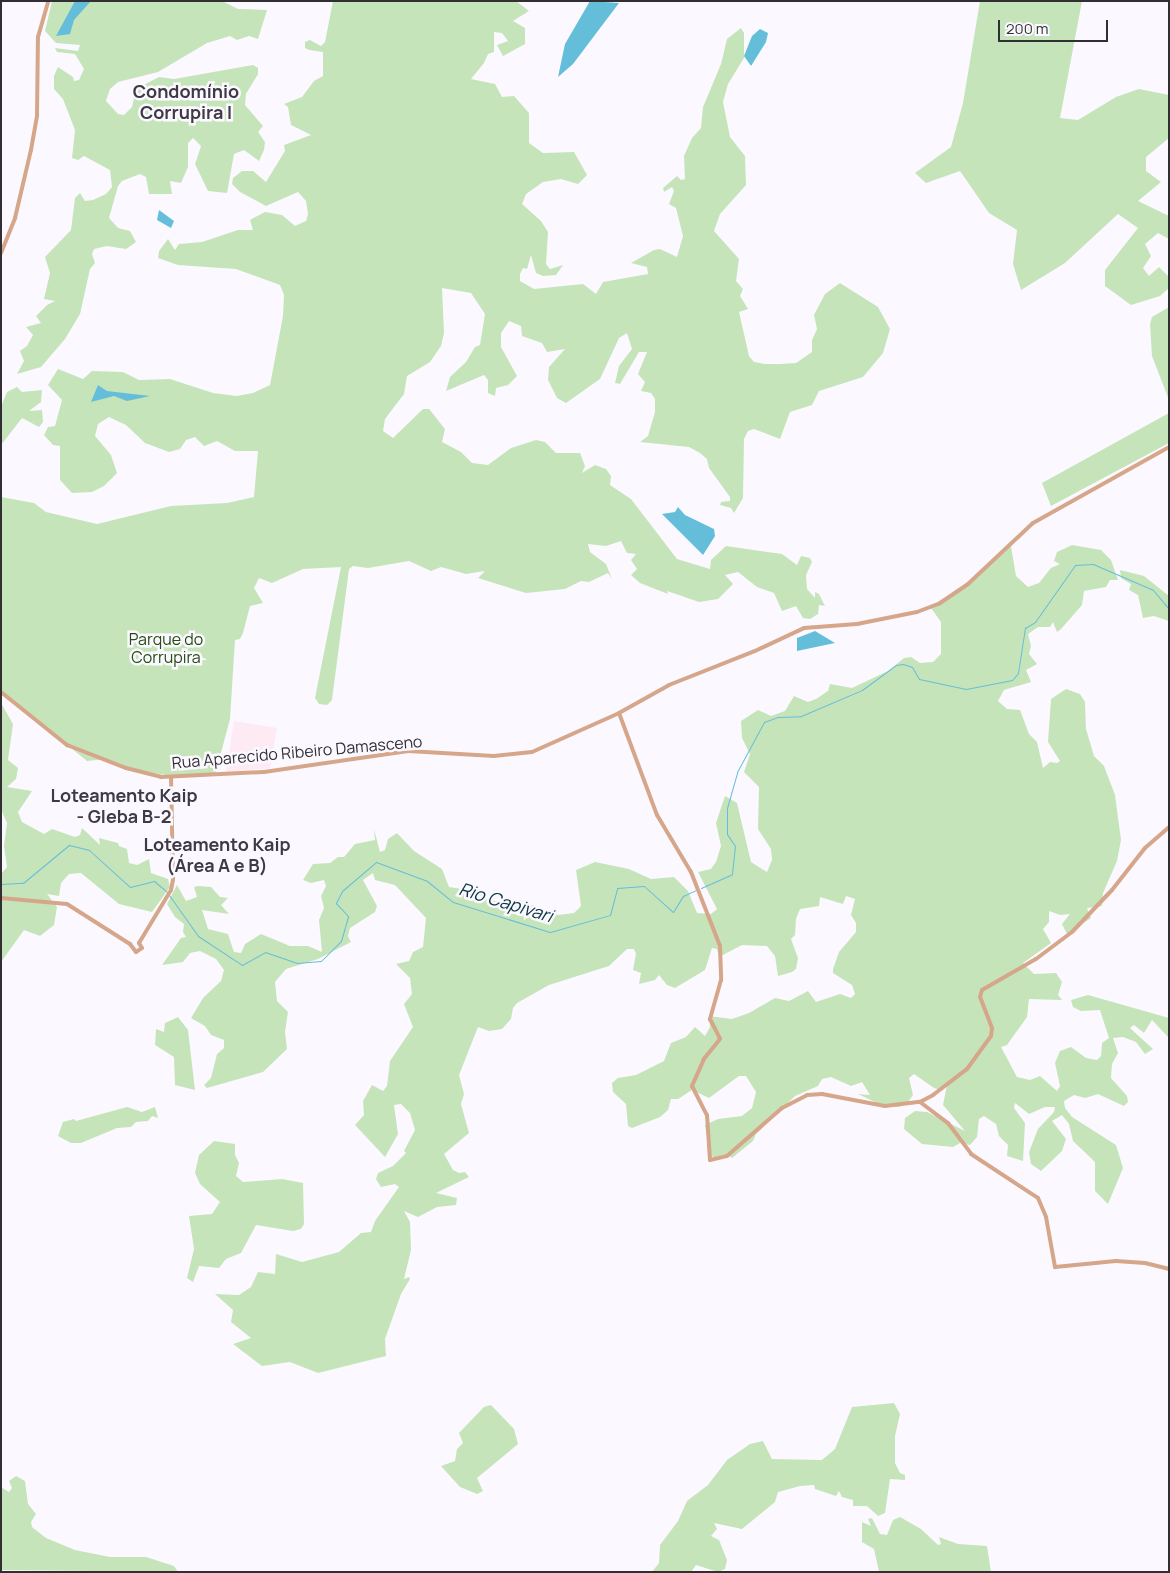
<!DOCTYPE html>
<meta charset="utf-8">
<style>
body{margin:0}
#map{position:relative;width:1170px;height:1573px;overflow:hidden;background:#fbf9ff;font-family:Manrope,sans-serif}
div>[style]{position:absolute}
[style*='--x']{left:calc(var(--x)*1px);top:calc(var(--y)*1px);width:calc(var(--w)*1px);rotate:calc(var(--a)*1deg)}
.education>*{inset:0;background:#feeaf3}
.green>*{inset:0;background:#c6e4ba}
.water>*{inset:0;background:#65bed9}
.stream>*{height:1px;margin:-0.5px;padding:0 0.5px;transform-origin:0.5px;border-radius:0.5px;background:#65bed9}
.tertiary>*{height:4px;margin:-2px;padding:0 2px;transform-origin:2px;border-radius:2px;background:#d6a68a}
span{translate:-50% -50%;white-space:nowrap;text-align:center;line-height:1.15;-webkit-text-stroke:5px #fbf9ff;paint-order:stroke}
.park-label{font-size:16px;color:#254d11}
.street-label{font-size:16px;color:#312f34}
.neighbourhood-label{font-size:18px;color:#3e3945;font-weight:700}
.water-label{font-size:18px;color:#0b3641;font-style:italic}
.frame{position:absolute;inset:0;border:2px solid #312f34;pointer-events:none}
.scale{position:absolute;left:998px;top:20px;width:110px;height:22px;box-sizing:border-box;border:2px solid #312f34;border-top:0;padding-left:6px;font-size:15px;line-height:18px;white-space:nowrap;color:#312f34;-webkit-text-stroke:4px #fbf9ff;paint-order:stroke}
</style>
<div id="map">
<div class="education">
<i style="clip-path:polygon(234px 721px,277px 728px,270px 768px,226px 772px)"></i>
</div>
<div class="green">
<i style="clip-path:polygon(52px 1px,222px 1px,238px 9px,267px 10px,258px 39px,249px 36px,237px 40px,230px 36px,207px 43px,158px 72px,118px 82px,110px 89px,106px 101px,118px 114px,124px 115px,132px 107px,136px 89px,159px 77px,174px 79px,253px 65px,258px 68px,258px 74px,246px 94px,245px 105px,263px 126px,258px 132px,265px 142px,264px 150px,259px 161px,244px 150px,234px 154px,227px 193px,208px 191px,195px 164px,201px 146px,193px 138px,188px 143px,188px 167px,181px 183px,170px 181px,172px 194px,149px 194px,146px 177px,140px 174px,122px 181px,118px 186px,109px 218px,118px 228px,130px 231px,136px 242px,126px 249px,107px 246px,94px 249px,92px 254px,95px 263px,90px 269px,80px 314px,65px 339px,41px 367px,17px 374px,24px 361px,20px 351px,27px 346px,33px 335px,26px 327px,41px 323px,36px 316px,47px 305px,55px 301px,44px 299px,50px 273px,45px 257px,71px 230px,75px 198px,80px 193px,85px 201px,93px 200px,106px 194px,112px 187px,110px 170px,84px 156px,78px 160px,72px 158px,75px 130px,63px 99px,54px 89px,54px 76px,58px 67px,73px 77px,74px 81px,79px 80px,84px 69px,75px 54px,57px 52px,55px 48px,78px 51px,80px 45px,56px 43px,45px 31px)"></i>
<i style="clip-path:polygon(333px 1px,516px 1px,529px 11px,513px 21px,525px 28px,525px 44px,503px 56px,497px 45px,508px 41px,502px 33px,494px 32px,494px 52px,488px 54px,484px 63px,471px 79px,495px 84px,502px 97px,514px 96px,529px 113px,529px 143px,543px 153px,574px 152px,587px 175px,578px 184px,561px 179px,543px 182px,526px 194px,522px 204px,541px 221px,548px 232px,546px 264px,550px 269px,563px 265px,556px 275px,543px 276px,536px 273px,531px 255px,527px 269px,523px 268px,520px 274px,520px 281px,534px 289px,583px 284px,596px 294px,603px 282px,648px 274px,647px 267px,631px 263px,654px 250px,660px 249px,677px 257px,683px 236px,676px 208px,669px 204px,674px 191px,672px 187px,664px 192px,663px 188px,677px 176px,681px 180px,685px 179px,684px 156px,692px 138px,701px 128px,703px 107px,721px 64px,727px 39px,741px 28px,744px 33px,744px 58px,728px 84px,723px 102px,730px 137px,745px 156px,746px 185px,720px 214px,714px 231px,739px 259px,736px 281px,743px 289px,740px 296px,748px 309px,739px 312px,749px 356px,754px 362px,765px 364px,780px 364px,796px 363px,812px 352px,812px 340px,817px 329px,814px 315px,825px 294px,840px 283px,878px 307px,890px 329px,883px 353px,863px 377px,819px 391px,812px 405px,790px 412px,780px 439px,754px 429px,748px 431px,744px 439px,743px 498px,734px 513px,731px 508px,720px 505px,721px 502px,730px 501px,730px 497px,709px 468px,707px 459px,700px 453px,689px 447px,640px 442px,648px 436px,655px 412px,655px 399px,651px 393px,641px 391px,645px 382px,638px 374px,647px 352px,639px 352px,620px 384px,615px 383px,619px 366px,632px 349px,627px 333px,619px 338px,600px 379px,566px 403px,557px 398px,548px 380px,549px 367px,565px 349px,547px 352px,542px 343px,522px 336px,521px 326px,509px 321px,501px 333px,501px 347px,517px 376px,508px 385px,496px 388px,495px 396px,488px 393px,488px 380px,484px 375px,446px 391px,450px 377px,466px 362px,475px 347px,480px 345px,485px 314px,471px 293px,442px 288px,444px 333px,441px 346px,430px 362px,407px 376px,404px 394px,385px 419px,383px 431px,393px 438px,423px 409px,429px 409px,445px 429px,442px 442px,461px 452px,472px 463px,488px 465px,511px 448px,536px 440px,545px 442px,556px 453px,580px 453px,585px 466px,582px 473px,595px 465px,606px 469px,611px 476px,610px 485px,631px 499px,677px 559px,710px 569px,711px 560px,726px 546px,782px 554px,797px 565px,801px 556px,810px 558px,812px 562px,806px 575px,807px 589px,815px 598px,815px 592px,819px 594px,825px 606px,819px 605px,818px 614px,810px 619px,803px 618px,796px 606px,782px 611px,774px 593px,757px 587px,738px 572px,725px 575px,733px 584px,718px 599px,699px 602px,667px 591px,668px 594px,640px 583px,631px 575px,637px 569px,631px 560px,636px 554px,627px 553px,621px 541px,606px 546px,588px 544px,590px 552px,606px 564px,612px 579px,608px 573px,589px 582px,581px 581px,565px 589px,526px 593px,478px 578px,485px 571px,466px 574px,441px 567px,431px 571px,409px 561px,368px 568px,353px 566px,349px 569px,332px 700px,327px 705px,319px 704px,315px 698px,341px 567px,303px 569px,272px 583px,259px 578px,254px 588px,263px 603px,250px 606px,243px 633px,240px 639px,235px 640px,230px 719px,215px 775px,167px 775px,140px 771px,107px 759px,87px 761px,1px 691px,1px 497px,34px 503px,46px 512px,97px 524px,171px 506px,227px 503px,254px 497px,258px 451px,235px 451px,217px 441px,204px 446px,195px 437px,186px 440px,180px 449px,169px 452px,145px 443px,126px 425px,109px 417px,98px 424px,95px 436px,111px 455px,117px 473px,104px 486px,92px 492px,72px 493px,60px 480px,60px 446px,53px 445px,44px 435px,48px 427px,55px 426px,62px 400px,48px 385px,58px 369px,83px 379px,92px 371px,123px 372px,139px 380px,170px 379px,213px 393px,237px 396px,253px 393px,270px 385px,283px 316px,284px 295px,280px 285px,236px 269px,178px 265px,158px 258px,159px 251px,168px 239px,175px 250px,179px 244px,202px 242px,238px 230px,253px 230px,250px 220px,265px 212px,282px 215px,295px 226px,306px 221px,308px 214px,306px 201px,298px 192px,266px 206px,240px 192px,232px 184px,233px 178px,242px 171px,253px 171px,266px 182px,285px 151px,284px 145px,311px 135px,291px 125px,288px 107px,284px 104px,302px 97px,314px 81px,323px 76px,323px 52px,309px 50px,305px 48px,305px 42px,310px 40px,321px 46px,325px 42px)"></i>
<i style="clip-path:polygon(980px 1px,1082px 1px,1060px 118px,1078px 120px,1116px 97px,1139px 89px,1169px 95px,1169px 138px,1146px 157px,1146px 171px,1161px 182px,1138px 201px,1169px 216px,1169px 239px,1158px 233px,1145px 244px,1151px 256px,1143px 268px,1149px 276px,1159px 267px,1169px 277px,1169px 288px,1160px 296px,1131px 305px,1105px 286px,1105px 270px,1138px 228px,1118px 214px,1065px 263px,1021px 290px,1013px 264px,1017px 230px,989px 213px,960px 171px,926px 183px,915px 173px,951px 147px,963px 103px)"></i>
<i style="clip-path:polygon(1169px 307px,1169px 400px,1152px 356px,1150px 324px,1152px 317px)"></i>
<i style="clip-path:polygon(17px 387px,22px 392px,42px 390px,41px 402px,29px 411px,42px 410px,43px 422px,39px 427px,22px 418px,1px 445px,1px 407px,7px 392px)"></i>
<i style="clip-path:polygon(1169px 413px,1169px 443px,1051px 506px,1042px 483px)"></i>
<i style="clip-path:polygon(1072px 545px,1101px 550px,1111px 560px,1118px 580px,1110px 580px,1106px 587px,1084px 591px,1082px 605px,1061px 629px,1057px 632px,1053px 622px,1050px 627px,1038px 627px,1028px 634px,1031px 646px,1029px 654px,1037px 664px,1026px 670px,1031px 682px,1004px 690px,998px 701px,1007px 709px,1020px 710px,1029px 734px,1037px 742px,1043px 768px,1050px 762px,1057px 763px,1060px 761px,1048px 742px,1051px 699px,1066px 689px,1080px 694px,1085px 702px,1086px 729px,1094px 756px,1104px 766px,1115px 795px,1121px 840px,1117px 861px,1103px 893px,1102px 906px,1087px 908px,1091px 918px,1067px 934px,1062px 924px,1070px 914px,1060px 915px,1049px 911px,1049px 922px,1043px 929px,1051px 943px,1023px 963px,1034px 974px,1056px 973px,1062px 982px,1058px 995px,1062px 1000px,1029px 999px,1027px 1017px,1007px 1045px,1001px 1047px,1017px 1077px,1030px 1080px,1040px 1076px,1057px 1091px,1060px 1086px,1055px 1063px,1060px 1051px,1071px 1047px,1086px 1058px,1097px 1060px,1101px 1056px,1102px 1043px,1109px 1038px,1100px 1010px,1081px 1011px,1073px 1007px,1071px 1000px,1088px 995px,1169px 1018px,1169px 1038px,1152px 1020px,1144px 1033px,1134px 1025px,1130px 1028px,1153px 1049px,1145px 1054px,1136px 1042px,1123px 1037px,1113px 1038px,1118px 1053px,1112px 1064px,1111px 1078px,1127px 1096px,1128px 1102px,1124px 1106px,1098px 1094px,1085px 1098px,1074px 1095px,1064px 1101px,1065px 1108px,1072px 1117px,1116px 1145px,1123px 1168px,1108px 1204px,1095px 1191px,1095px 1162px,1073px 1141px,1069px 1124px,1062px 1115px,1052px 1121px,1066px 1139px,1062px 1151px,1041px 1171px,1031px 1164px,1029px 1152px,1038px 1129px,1054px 1112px,1055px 1107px,1045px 1107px,1029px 1114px,1015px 1103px,1014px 1108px,1025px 1123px,1023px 1161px,1007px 1156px,1008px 1145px,999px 1136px,996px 1124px,984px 1116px,979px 1119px,977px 1137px,970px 1145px,960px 1143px,953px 1147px,922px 1144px,904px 1129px,905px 1118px,915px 1111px,927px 1112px,965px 1131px,943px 1105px,947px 1085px,940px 1090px,934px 1088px,914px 1074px,909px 1078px,913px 1095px,908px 1102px,899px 1107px,881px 1105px,858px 1094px,870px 1095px,862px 1082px,851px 1086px,831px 1077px,822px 1079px,818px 1086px,795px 1096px,756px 1134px,753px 1141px,732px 1158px,728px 1155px,717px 1158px,711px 1156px,705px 1125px,718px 1119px,742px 1116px,752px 1108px,756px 1092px,746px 1076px,739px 1076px,709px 1098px,692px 1090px,678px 1099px,671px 1099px,668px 1110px,660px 1117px,632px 1128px,628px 1126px,626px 1104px,613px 1092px,612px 1083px,618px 1078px,636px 1075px,664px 1061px,671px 1043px,686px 1037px,695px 1027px,705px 1036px,710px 1027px,709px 1016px,732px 1019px,749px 1013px,775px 998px,789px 1001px,808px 991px,816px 1002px,840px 994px,851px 998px,855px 994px,852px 985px,833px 973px,833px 969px,839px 952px,856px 932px,856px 923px,851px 915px,855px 899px,846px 896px,843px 904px,820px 897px,819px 906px,800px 909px,796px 919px,795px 935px,791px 939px,798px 958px,796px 969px,792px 972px,778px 976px,775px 956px,767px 946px,742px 945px,719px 957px,717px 949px,712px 948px,705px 970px,675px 988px,667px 985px,659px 975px,655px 980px,639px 984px,641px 973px,633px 970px,636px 954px,634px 949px,627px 949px,609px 966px,549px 985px,517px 1003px,513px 1008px,511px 1019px,502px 1029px,489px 1031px,478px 1027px,459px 1075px,464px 1094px,461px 1104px,469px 1133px,444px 1154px,453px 1170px,459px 1173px,465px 1172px,469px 1177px,436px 1193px,457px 1198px,456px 1205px,437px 1207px,418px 1217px,404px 1211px,410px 1222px,411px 1250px,404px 1279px,409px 1277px,410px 1279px,401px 1294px,385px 1339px,386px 1356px,318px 1373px,290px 1362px,262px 1366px,233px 1344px,251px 1338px,231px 1322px,233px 1310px,215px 1294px,239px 1295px,251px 1287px,258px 1272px,275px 1274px,276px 1254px,302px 1262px,339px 1252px,361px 1233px,371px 1232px,375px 1221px,399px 1187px,395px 1184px,381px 1187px,376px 1179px,378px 1173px,393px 1166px,406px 1153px,404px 1151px,415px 1130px,410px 1113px,401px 1104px,394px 1105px,398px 1134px,385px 1157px,355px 1125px,364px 1115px,363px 1101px,372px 1085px,383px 1091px,387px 1086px,390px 1061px,413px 1027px,404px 1004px,412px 994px,410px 978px,396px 964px,409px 961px,413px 952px,423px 947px,426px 918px,395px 885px,375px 880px,373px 873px,363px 880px,377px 906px,375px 912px,350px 928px,348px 936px,351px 942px,318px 959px,286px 969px,275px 982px,277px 1001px,288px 1012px,285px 1032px,287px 1049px,263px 1072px,207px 1088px,204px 1085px,211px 1078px,217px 1054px,224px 1048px,224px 1040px,211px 1035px,205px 1026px,191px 1018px,203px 998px,221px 981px,224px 970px,216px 959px,200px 951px,190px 953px,183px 962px,162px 965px,181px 938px,186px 937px,183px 932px,184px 924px,175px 917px,167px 904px,177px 885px,186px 901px,197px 897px,194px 887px,198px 886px,211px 887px,220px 897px,228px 898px,221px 905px,229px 914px,202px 910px,208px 929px,228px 934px,234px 952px,241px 953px,245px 944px,261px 934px,290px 946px,308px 946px,322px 952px,319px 920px,324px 908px,321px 896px,326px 886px,324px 880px,311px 883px,303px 880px,313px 864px,330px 863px,338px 857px,344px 857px,355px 844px,375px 840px,374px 829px,380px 852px,385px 850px,388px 839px,397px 833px,414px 851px,442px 869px,449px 887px,462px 889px,472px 896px,514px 905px,527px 903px,558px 915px,574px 913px,581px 906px,576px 870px,595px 862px,629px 869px,651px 879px,674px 877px,688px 891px,697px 913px,711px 914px,717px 909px,698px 872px,711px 869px,716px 862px,721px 846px,716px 823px,725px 796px,737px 803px,751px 862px,767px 872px,772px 860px,771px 849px,758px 829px,759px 787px,744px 772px,750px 754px,742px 738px,741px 721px,758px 710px,771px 716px,785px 711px,794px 696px,808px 702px,816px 699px,828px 691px,830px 684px,852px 688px,888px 671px,904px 658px,911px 657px,920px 663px,933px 662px,941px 654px,941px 622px,931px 608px,948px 599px,1011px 546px,1016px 576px,1028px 587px,1039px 583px,1051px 568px,1060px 564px,1054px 561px,1057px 552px)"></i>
<i style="clip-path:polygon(1120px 570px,1144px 576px,1169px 596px,1169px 621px,1154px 616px,1143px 618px,1138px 595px,1129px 590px,1131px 584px,1121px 578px)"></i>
<i style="clip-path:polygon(1px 703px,13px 724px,8px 760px,18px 768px,16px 779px,7px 787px,32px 791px,18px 812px,22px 822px,44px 834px,52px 829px,75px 837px,80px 835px,82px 828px,100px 845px,99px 838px,118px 843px,119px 846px,127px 849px,129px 863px,137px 865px,149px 859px,151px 873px,168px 879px,170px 887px,152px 912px,119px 904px,81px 873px,69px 874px,61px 883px,59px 896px,47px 894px,57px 907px,54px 925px,40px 936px,24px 930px,1px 962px,1px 874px,7px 867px,4px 846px,7px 823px,1px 809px)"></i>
<i style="clip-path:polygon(178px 1017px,188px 1030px,195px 1090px,175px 1085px,174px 1057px,155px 1045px,156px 1029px,164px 1032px,165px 1023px)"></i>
<i style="clip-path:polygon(127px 1107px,142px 1112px,155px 1107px,158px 1118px,152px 1116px,148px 1121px,136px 1122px,131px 1127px,117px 1128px,81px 1143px,71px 1143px,58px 1136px,63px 1122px,74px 1119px,76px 1121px)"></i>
<i style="clip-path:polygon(214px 1141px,235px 1144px,235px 1155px,239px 1163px,236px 1176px,243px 1182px,282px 1179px,303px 1183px,304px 1224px,301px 1229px,293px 1231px,256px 1225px,241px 1253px,226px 1259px,219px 1268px,199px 1266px,193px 1282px,187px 1278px,194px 1249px,189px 1216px,212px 1214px,220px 1202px,200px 1184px,195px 1173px,199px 1155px)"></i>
<i style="clip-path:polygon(894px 1403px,900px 1414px,895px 1436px,895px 1463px,900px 1473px,905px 1475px,905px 1480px,890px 1479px,885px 1513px,878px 1516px,867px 1506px,853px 1506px,853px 1500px,842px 1497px,839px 1491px,836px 1496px,815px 1489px,814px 1485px,800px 1486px,778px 1492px,775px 1502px,742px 1529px,714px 1523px,717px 1529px,711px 1536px,719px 1540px,727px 1560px,725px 1569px,718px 1572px,696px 1565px,691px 1572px,652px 1572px,659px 1563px,660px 1545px,678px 1521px,687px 1501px,708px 1485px,727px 1460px,750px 1444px,763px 1441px,772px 1459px,822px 1460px,835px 1449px,852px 1407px)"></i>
<i style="clip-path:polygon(491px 1405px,514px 1429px,518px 1444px,477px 1478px,483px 1491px,477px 1494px,460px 1487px,441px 1466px,455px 1461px,457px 1449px,463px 1443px,459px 1433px,484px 1407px)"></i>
<i style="clip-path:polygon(16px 1476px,25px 1481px,28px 1504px,36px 1514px,31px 1522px,32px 1527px,46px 1538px,75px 1550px,110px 1557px,146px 1557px,174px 1566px,178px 1572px,1px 1570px,1px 1487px,9px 1492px,12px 1488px,9px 1481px)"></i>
<i style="clip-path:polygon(900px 1517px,921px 1529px,938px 1545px,941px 1544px,939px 1537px,958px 1544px,987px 1546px,991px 1572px,879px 1572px,874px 1549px,862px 1542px,862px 1522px,871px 1526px,868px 1519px,872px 1518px,880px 1534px,887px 1535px,893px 1520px)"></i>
</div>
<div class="water">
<i style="clip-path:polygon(75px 1px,91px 1px,74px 20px,70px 34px,56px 36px)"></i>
<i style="clip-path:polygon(590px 1px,619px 3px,573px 64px,558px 77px,565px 44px)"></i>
<i style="clip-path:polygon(760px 29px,768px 33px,766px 42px,751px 66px,744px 56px,752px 36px)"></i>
<i style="clip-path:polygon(159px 210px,174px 221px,171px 228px,157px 220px)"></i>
<i style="clip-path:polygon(98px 385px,107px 391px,150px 396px,127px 401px,114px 396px,91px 402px)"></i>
<i style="clip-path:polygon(678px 507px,685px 515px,714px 529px,715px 536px,703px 555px,662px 514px,675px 512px)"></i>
<i style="clip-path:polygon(815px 631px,835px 643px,797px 651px,797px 638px)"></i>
</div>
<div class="stream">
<i style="--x:1;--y:884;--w:22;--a:-3"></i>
<i style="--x:23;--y:883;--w:60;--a:-39.6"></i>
<i style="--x:69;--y:845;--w:21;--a:14"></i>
<i style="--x:89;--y:850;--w:55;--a:42.1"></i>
<i style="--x:130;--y:887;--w:25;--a:-14"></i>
<i style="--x:154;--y:881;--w:17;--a:40"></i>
<i style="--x:701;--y:888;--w:34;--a:-24"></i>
<i style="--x:732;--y:874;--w:28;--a:-84"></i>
<i style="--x:735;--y:846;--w:14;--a:-124"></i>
<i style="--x:727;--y:834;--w:26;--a:-90"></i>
<i style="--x:727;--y:808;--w:37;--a:-74"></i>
<i style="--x:737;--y:772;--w:57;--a:-61.6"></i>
<i style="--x:764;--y:722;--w:15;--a:-20"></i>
<i style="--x:778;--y:717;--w:23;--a:-2"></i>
<i style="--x:801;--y:716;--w:66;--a:-23.1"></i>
<i style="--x:862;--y:690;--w:42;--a:-36.3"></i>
<i style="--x:896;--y:665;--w:7;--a:-8"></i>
<i style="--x:903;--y:664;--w:9;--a:18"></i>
<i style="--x:912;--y:667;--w:14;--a:60"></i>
<i style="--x:919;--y:679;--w:48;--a:12"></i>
<i style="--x:966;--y:689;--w:47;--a:-11.1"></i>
<i style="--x:1012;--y:680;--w:9;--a:-49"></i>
<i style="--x:1018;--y:673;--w:46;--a:-81.2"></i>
<i style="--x:1025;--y:628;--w:12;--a:-31"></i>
<i style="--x:1035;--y:622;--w:70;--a:-54.9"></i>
<i style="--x:1075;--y:565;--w:18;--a:-3"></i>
<i style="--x:1093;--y:564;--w:65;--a:23.4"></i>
<i style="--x:1153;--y:590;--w:25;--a:50"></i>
<i style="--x:169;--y:895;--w:50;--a:54.7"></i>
<i style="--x:198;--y:936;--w:53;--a:33.4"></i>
<i style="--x:242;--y:965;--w:26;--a:-29"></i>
<i style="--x:265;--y:952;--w:34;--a:19"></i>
<i style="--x:297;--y:963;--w:24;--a:-5"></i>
<i style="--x:321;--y:961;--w:28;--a:-45"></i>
<i style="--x:341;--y:941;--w:26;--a:-74"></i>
<i style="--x:348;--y:916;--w:18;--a:-133"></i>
<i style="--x:336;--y:903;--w:13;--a:-63"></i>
<i style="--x:342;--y:891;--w:45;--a:-40.5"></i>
<i style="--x:376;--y:862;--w:54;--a:20.4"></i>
<i style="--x:427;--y:881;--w:33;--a:39"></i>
<i style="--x:453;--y:902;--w:102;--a:17.2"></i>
<i style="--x:550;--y:932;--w:62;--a:-15.8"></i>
<i style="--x:610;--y:915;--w:28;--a:-75"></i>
<i style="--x:617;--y:888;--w:27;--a:-4"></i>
<i style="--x:644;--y:886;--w:39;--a:42"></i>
<i style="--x:673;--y:912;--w:19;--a:-58"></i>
<i style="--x:683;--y:896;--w:14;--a:-25"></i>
</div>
<div class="tertiary">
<i style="--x:1;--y:253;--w:38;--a:-68"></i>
<i style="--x:15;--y:218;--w:70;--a:-76.8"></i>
<i style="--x:31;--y:150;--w:36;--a:-80"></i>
<i style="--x:37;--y:115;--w:78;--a:-89.3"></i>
<i style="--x:38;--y:37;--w:37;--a:-74"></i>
<i style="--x:1;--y:692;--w:85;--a:38.8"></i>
<i style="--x:67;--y:745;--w:63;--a:21.3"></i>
<i style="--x:126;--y:768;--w:36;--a:14"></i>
<i style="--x:161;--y:777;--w:103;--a:-2.8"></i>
<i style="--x:264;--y:772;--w:146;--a:-8.3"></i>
<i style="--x:408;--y:751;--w:86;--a:3.3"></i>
<i style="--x:494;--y:756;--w:38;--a:-6"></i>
<i style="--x:532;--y:752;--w:95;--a:-24.1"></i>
<i style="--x:619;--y:713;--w:57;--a:-29.2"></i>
<i style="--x:669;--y:685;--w:92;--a:-21.6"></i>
<i style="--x:755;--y:651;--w:54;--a:-25.1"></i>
<i style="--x:804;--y:628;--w:53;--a:-4.3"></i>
<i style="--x:857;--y:624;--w:61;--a:-11.3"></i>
<i style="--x:917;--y:612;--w:25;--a:-21"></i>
<i style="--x:940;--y:603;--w:34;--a:-34"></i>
<i style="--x:968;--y:584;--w:89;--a:-43.2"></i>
<i style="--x:1033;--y:523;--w:156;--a:-29.2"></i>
<i style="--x:619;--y:713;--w:109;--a:69.6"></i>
<i style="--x:657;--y:815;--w:66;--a:59.2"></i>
<i style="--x:691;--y:872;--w:79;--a:68.6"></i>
<i style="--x:720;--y:946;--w:34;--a:88"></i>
<i style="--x:721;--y:980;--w:41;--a:105.8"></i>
<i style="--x:710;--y:1019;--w:22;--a:63"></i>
<i style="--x:720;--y:1039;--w:26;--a:129"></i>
<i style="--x:704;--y:1059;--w:30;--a:114"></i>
<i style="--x:692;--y:1086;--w:33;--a:63"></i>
<i style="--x:707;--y:1115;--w:45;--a:86.2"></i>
<i style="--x:710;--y:1160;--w:17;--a:-13"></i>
<i style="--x:727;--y:1156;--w:73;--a:-41.1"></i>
<i style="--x:782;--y:1108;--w:28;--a:-27"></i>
<i style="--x:807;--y:1095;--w:15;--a:-4"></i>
<i style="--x:822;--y:1094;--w:64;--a:10.8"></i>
<i style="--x:885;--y:1106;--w:35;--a:-7"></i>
<i style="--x:920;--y:1102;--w:15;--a:-28"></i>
<i style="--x:933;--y:1095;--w:43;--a:-37.4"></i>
<i style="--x:967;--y:1069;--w:41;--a:-54"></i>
<i style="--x:991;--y:1036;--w:8;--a:-83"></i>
<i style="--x:992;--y:1028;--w:33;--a:-111"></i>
<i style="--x:980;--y:997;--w:7;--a:-74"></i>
<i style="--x:982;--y:990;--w:62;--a:-29.9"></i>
<i style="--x:1036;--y:959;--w:45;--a:-36.9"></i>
<i style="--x:1072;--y:932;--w:58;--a:-46.4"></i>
<i style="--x:1112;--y:890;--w:53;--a:-51.8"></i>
<i style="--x:1145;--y:848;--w:32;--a:-41"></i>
<i style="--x:1;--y:898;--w:66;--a:5.2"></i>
<i style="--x:67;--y:904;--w:75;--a:32.4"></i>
<i style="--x:130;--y:944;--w:10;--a:53"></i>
<i style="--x:136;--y:952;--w:7;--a:-34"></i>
<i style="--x:142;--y:948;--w:6;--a:-121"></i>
<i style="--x:139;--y:943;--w:62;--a:-58.9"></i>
<i style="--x:171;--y:890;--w:10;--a:-79"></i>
<i style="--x:173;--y:880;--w:102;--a:-91.1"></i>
<i style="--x:920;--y:1102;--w:35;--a:37"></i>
<i style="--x:948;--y:1123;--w:39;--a:53"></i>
<i style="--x:971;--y:1154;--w:80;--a:33.3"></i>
<i style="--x:1038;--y:1198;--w:21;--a:67"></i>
<i style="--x:1046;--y:1217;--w:51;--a:79.8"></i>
<i style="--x:1055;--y:1267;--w:61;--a:-5.6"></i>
<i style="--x:1116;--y:1261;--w:29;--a:4"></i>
<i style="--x:1145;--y:1263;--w:25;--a:14"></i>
</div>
<div class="park-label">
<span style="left:166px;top:648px">Parque do<br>Corrupira</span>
</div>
<div class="street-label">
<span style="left:297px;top:752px;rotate:-5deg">Rua Aparecido Ribeiro Damasceno</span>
</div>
<div class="neighbourhood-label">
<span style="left:186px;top:102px">Condomínio<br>Corrupira I</span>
<span style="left:124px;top:806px">Loteamento Kaip<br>- Gleba B-2</span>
<span style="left:217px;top:855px">Loteamento Kaip<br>(Área A e B)</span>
</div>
<div class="water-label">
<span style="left:506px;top:902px;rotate:17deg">Rio Capivari</span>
</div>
<div class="frame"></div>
<div class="scale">200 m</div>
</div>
